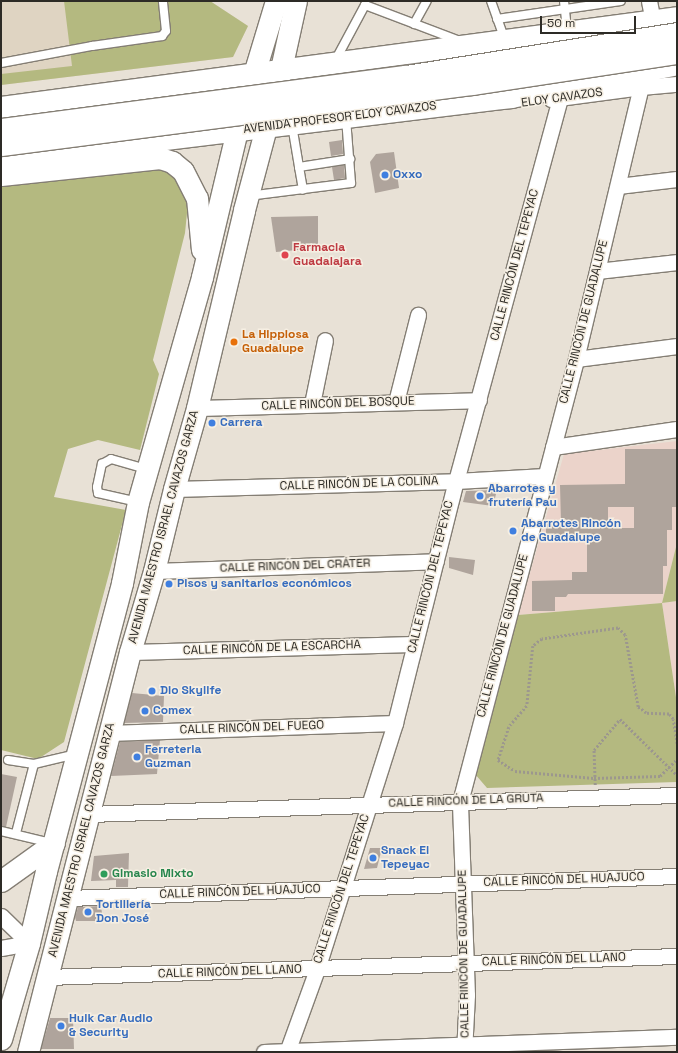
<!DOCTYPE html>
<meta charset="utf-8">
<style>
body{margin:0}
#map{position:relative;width:678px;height:1053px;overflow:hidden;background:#e8e1d6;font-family:"Space Grotesk",sans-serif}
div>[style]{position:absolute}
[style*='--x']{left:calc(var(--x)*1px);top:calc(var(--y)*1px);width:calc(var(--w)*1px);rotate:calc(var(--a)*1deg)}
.built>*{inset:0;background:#dfd4c2}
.education>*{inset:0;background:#ebd3ca}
.green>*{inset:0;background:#b4b980}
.building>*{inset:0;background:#afa49c}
.path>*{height:2.5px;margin-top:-1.25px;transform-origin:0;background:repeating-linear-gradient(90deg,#9c978e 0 2px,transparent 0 4px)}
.roads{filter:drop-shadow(1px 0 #847e74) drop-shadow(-1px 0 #847e74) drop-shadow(0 1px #847e74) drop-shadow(0 -1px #847e74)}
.lane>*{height:8px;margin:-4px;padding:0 4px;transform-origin:4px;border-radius:4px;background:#fff}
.street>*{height:15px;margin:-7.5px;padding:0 7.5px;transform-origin:7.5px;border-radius:7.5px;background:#fff}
.secondary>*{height:21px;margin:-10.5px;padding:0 10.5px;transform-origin:10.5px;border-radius:10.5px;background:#fff}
.bridges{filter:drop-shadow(1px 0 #847e74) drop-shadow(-1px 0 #847e74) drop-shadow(0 1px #847e74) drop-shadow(0 -1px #847e74)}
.secondary-bridge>*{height:21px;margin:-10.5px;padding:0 10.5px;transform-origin:10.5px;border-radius:10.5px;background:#fff}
.dots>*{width:11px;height:11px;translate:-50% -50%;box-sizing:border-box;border:2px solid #f6efe3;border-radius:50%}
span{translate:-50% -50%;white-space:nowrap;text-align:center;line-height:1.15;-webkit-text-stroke:3px #f6efe3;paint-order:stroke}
.street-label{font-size:12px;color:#2d2b26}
.shop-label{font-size:12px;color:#366cbe;font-weight:700}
.left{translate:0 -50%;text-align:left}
.health-label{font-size:12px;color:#be3a42;font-weight:700}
.food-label{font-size:12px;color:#c56008;font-weight:700}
.leisure-label{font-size:12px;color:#27864d;font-weight:700}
.frame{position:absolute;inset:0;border:2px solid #2d2b26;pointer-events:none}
.scale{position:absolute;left:540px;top:16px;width:96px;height:18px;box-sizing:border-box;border:2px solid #2d2b26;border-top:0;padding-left:5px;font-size:12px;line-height:14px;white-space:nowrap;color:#2d2b26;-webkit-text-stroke:3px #f6efe3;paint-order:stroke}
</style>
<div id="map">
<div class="built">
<i style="clip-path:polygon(1px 1px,210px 1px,248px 26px,233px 57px,1px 85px)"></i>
</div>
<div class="education">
<i style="clip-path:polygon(677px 441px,677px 543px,662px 603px,677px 601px,677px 704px,662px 603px,518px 615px,564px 454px)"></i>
</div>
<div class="green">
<i style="clip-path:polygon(64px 1px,210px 1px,248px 26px,233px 57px,1px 85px,1px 74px,72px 66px)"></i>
<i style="clip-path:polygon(158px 165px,168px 170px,181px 184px,188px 203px,185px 233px,153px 360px,159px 374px,140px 450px,98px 440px,68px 449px,54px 497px,126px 510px,64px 742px,38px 759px,1px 750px,1px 183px)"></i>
<i style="clip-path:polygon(677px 543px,677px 601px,662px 603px,677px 704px,677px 782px,487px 788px,475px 774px,518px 615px,662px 603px)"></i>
</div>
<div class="building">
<i style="clip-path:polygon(342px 140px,343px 154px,331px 156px,329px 142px)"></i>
<i style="clip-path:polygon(394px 152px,399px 188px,375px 193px,370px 162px,376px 154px)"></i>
<i style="clip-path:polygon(344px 165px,345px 178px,334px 180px,332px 167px)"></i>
<i style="clip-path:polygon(318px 216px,318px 248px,276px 252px,271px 217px)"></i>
<i style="clip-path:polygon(evenodd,625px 449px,677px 449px,677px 507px,672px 507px,672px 530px,667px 530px,667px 566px,663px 566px,663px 594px,568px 594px,566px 597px,555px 597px,555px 611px,532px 611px,532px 581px,572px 580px,572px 572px,587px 572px,587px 540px,546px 539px,546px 522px,561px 523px,560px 485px,625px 484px,625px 449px,608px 507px,634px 507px,634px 528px,608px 528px,608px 507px)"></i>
<i style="clip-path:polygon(497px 490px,493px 506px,463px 502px,466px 491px)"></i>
<i style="clip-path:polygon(449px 557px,475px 560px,473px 575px,449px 568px)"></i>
<i style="clip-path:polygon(132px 693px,164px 696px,163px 722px,124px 723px)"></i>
<i style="clip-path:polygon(160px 740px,157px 774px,111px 776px,120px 742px)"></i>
<i style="clip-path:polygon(1px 774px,17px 777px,6px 827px,1px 826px)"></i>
<i style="clip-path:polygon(370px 848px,382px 848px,377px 868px,364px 869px)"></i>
<i style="clip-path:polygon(129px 853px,128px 887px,116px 887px,116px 880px,91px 881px,94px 856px)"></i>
<i style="clip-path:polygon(101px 906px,103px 921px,76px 921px,75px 917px,78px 907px)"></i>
<i style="clip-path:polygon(50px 1018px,73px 1018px,74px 1049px,41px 1049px)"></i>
</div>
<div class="path">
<i style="--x:677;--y:744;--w:25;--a:-99"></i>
<i style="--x:673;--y:719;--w:6;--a:-129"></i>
<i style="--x:669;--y:714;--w:23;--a:-178"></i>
<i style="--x:646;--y:713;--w:10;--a:-143"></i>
<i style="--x:638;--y:707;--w:73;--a:-100.2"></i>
<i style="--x:625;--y:635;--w:10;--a:-135"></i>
<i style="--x:618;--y:628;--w:77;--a:171.8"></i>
<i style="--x:542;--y:639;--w:11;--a:142"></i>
<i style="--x:533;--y:646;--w:60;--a:95.7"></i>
<i style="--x:527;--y:706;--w:28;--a:131"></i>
<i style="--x:509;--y:727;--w:35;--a:108"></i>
<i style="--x:498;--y:760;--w:20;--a:33"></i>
<i style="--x:515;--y:771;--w:79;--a:5.1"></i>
<i style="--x:594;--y:778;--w:66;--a:-1.7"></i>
<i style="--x:660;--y:776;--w:24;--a:-45"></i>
<i style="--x:595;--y:785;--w:35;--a:-92"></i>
<i style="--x:594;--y:750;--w:40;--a:-50"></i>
<i style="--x:620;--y:719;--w:80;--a:44.5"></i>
</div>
<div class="roads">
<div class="lane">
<i style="--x:491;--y:1;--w:41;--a:70.3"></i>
<i style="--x:564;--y:1;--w:29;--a:84"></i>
<i style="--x:497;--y:19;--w:125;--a:-8.3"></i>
<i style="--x:414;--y:24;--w:26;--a:-61"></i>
<i style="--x:335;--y:61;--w:64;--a:-61.8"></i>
<i style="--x:365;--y:5;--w:98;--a:20.8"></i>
<i style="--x:1;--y:63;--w:93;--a:-10.6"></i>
<i style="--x:92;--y:46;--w:71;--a:-8.1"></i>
<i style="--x:162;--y:36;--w:6;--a:-51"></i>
<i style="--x:166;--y:31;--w:30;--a:-96"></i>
<i style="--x:292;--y:125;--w:43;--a:80.5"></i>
<i style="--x:299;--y:167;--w:52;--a:-8.9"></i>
<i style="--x:299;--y:167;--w:23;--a:80"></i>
<i style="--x:248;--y:196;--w:104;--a:-7.2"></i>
<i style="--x:351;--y:183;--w:65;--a:-94.4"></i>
<i style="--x:138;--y:502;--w:41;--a:-167.3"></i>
<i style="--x:98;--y:493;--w:6;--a:-99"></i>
<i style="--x:97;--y:487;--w:24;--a:-78"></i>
<i style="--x:102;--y:464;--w:10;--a:-29"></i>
<i style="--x:111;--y:459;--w:37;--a:16"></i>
<i style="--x:8;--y:760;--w:26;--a:9"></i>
<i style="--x:34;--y:764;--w:43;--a:-13.4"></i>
<i style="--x:1;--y:831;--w:51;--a:13.5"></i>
<i style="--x:16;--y:833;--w:71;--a:-75.4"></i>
</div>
<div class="street">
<i style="--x:649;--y:1;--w:20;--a:79"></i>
<i style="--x:551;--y:99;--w:91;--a:-7.6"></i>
<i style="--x:641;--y:87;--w:36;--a:-5"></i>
<i style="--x:618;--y:186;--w:59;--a:-6.8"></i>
<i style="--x:597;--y:271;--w:81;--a:-6.4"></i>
<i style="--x:576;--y:359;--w:102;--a:-7.3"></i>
<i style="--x:396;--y:402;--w:90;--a:-75.8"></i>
<i style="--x:312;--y:404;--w:65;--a:-78.5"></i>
<i style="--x:197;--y:408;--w:282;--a:-1.6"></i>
<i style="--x:553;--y:447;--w:125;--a:-8.3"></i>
<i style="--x:174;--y:489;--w:282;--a:-1.6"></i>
<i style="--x:456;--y:481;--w:89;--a:-3.2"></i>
<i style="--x:154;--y:571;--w:282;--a:-2"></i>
<i style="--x:130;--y:652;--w:284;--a:-1.6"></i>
<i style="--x:109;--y:733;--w:286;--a:-2"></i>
<i style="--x:88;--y:814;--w:589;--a:-1.85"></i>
<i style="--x:68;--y:898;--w:609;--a:-2.07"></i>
<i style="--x:1;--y:916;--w:39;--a:44"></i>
<i style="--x:1;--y:948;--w:28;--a:-10"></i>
<i style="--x:47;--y:977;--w:630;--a:-1.91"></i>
<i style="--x:264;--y:1052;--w:413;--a:-2.1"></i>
<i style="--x:287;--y:1052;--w:88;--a:-70.1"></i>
<i style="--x:317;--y:969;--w:258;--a:-72.4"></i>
<i style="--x:395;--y:723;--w:250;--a:-75.9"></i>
<i style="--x:456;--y:481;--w:397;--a:-74.8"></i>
<i style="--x:464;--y:1052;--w:57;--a:-87"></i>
<i style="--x:467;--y:995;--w:193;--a:-92.1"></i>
<i style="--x:460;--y:802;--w:458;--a:-75.3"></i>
<i style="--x:576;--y:359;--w:280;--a:-76.6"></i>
</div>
<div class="secondary">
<i style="--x:1;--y:107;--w:682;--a:-7.58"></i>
<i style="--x:1;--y:159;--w:514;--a:-6.93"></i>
<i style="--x:511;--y:97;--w:169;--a:-11.2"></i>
<i style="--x:1;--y:175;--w:160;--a:-6.1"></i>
<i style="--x:160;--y:158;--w:13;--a:18"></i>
<i style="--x:172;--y:162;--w:14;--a:39"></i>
<i style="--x:183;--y:171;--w:30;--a:63"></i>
<i style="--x:197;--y:198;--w:52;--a:84.5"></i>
<i style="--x:1;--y:881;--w:65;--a:-35.6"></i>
<i style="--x:1;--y:1039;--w:100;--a:-73.7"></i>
<i style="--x:29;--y:943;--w:74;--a:-76.7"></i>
<i style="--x:46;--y:871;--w:298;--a:-75.2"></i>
<i style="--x:122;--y:583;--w:83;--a:-78.8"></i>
<i style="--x:138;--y:502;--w:234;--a:-74.1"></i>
<i style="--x:202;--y:277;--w:151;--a:-76.6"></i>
<i style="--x:237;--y:130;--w:135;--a:-73.2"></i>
<i style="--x:28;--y:1052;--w:413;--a:-75.7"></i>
<i style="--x:130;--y:652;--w:84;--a:-73.5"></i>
<i style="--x:154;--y:571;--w:84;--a:-76.3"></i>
<i style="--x:174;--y:489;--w:84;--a:-74.1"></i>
<i style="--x:197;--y:408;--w:204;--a:-76.6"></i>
<i style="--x:244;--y:210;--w:137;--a:-75.1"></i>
<i style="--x:279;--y:78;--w:79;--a:-77.6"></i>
</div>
</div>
<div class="bridges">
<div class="secondary-bridge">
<i style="--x:1;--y:129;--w:408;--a:-7.5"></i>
<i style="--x:406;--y:76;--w:274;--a:-9"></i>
<i style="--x:1;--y:145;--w:475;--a:-7.4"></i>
<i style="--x:472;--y:84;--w:207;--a:-8.6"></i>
</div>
</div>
<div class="dots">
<i style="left:385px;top:175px;background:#3f7fe0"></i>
<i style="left:285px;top:255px;background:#e0444e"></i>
<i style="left:234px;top:342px;background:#e8710a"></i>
<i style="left:212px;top:423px;background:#3f7fe0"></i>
<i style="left:480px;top:496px;background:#3f7fe0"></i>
<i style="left:513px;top:531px;background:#3f7fe0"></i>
<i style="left:169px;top:584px;background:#3f7fe0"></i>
<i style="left:152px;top:691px;background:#3f7fe0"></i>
<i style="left:145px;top:711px;background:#3f7fe0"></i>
<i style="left:137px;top:757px;background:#3f7fe0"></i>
<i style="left:373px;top:858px;background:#3f7fe0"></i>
<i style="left:104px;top:874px;background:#2e9e5b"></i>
<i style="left:88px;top:912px;background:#3f7fe0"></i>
<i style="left:61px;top:1026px;background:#3f7fe0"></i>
</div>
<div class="street-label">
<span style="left:562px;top:98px;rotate:-8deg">ELOY CAVAZOS</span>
<span style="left:340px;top:118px;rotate:-7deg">AVENIDA PROFESOR ELOY CAVAZOS</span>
<span style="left:515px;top:265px;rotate:-75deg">CALLE RINCÓN DEL TEPEYAC</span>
<span style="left:584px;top:322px;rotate:-76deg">CALLE RINCÓN DE GUADALUPE</span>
<span style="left:338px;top:404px;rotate:-2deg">CALLE RINCÓN DEL BOSQUE</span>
<span style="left:359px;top:484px;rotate:-2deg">CALLE RINCÓN DE LA COLINA</span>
<span style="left:164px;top:527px;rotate:-75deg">AVENIDA MAESTRO ISRAEL CAVAZOS GARZA</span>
<span style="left:295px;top:566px;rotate:-2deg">CALLE RINCÓN DEL CRÁTER</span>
<span style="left:431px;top:577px;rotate:-76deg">CALLE RINCÓN DEL TEPEYAC</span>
<span style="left:503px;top:636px;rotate:-75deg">CALLE RINCÓN DE GUADALUPE</span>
<span style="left:272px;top:648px;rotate:-2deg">CALLE RINCÓN DE LA ESCARCHA</span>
<span style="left:252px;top:728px;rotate:-2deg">CALLE RINCÓN DEL FUEGO</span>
<span style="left:466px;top:801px;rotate:-2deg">CALLE RINCÓN DE LA GRUTA</span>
<span style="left:82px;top:840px;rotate:-76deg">AVENIDA MAESTRO ISRAEL CAVAZOS GARZA</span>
<span style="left:564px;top:880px;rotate:-2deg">CALLE RINCÓN DEL HUAJUCO</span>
<span style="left:342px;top:889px;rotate:-72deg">CALLE RINCÓN DEL TEPEYAC</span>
<span style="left:240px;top:892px;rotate:-2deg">CALLE RINCÓN DEL HUAJUCO</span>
<span style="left:464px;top:954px;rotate:-91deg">CALLE RINCÓN DE GUADALUPE</span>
<span style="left:554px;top:960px;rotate:-2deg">CALLE RINCÓN DEL LLANO</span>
<span style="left:230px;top:972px;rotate:-2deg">CALLE RINCÓN DEL LLANO</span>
</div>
<div class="shop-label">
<span class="left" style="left:393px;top:175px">Oxxo</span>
<span class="left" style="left:220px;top:423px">Carrera</span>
<span class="left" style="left:488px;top:496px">Abarrotes y<br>frutería Pau</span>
<span class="left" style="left:521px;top:531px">Abarrotes Rincón<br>de Guadalupe</span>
<span class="left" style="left:177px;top:584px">Pisos y sanitarios económicos</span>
<span class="left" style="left:160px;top:691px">Dio Skylife</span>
<span class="left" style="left:153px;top:711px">Comex</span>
<span class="left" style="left:145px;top:757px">Ferreteria<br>Guzman</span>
<span class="left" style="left:381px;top:858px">Snack El<br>Tepeyac</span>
<span class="left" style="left:96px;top:912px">Tortillería<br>Don José</span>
<span class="left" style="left:69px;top:1026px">Hulk Car Audio<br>&amp; Security</span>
</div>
<div class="health-label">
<span class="left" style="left:293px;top:255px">Farmacia<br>Guadalajara</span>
</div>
<div class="food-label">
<span class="left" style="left:242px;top:342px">La Hippiosa<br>Guadalupe</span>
</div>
<div class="leisure-label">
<span class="left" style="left:112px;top:874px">Gimasio Mixto</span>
</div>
<div class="frame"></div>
<div class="scale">50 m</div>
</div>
